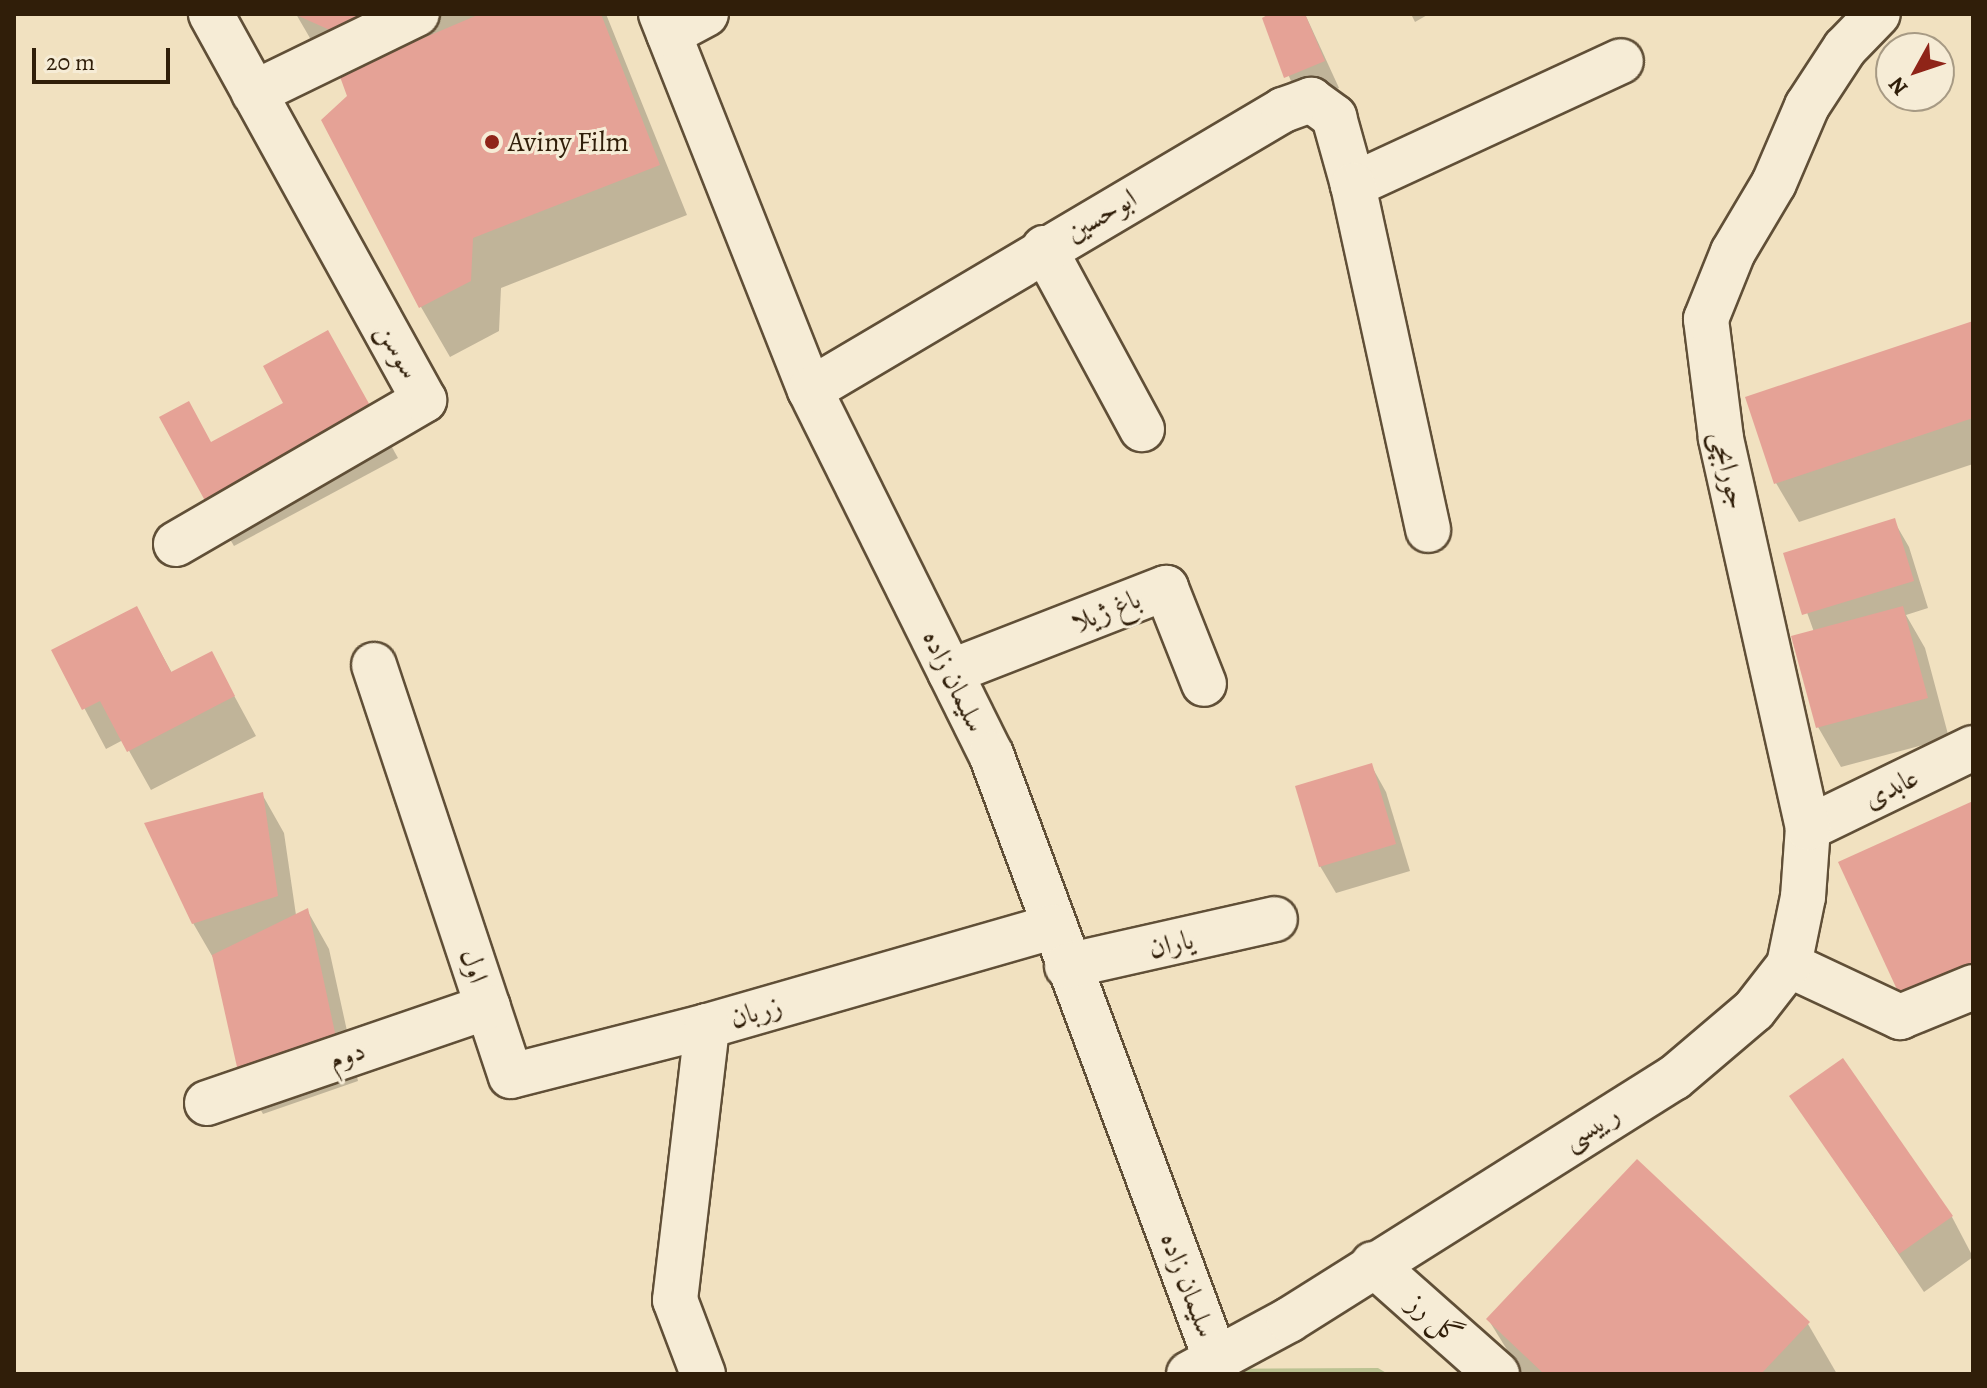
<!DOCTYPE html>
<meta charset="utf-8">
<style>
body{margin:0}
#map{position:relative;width:1987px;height:1388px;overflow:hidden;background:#f1e1c0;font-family:Alegreya,Amiri,serif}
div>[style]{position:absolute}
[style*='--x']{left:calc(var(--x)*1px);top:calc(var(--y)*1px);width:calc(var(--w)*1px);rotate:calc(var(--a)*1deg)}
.green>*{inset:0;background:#bbc292}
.shadow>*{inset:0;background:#0003}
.building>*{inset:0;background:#e5a296}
.roads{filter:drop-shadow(2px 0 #604f37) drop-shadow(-2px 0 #604f37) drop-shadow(0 2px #604f37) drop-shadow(0 -2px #604f37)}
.minor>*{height:44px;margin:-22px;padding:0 22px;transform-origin:22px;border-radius:22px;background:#f6ecd6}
.dots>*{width:22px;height:22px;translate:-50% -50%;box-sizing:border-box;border:4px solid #f6ecd6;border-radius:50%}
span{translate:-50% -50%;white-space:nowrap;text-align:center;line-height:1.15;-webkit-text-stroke:6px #f6ecd6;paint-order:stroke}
.poi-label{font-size:28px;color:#301e09}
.left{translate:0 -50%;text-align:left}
.street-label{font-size:28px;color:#301e09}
.frame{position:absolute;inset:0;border:16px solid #301e09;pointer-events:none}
.north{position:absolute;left:1875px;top:32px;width:80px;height:80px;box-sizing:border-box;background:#f6ecd6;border:2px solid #a79a84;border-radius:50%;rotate:230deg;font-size:22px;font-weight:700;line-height:32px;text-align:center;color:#301e09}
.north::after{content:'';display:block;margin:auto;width:28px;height:36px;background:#8f2418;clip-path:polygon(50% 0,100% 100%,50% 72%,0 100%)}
.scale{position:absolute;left:32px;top:48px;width:138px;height:36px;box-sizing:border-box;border:4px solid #301e09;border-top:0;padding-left:10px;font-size:24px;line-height:28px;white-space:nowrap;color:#301e09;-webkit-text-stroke:6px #f6ecd6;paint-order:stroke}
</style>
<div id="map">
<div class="green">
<i style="clip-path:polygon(1378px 1368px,1388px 1374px,1195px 1374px,1203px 1369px)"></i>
</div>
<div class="shadow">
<i style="clip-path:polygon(296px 14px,606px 14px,687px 215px,501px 288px,499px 331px,450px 357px,421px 307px,342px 75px,321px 57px)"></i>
<i style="clip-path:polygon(1274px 14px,1305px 14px,1339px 88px,1301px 104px,1264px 19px)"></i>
<i style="clip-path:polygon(1411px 14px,1429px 14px,1415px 22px)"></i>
<i style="clip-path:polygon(1973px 323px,1973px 464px,1799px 522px,1776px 483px)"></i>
<i style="clip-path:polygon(350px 372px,398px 458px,234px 546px,211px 507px,212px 444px)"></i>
<i style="clip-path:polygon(1894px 521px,1909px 547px,1928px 608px,1906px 615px,1925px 648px,1949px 738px,1841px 767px,1818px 727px,1814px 632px,1786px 554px)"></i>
<i style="clip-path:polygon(136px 608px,172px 673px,211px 653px,256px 736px,151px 790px,123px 740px,106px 749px,54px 651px)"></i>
<i style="clip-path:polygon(1371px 765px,1386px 792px,1410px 871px,1336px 893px,1320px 866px)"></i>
<i style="clip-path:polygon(262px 794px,284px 833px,296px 915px,307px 910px,329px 949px,358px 1081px,263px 1114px,241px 1075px,215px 961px,193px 923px)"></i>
<i style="clip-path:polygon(1973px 803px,1973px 1012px,1924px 1034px,1901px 995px)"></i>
<i style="clip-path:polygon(1792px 1096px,1952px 1217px,1973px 1257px,1924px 1292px)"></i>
<i style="clip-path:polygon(1488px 1319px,1808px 1324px,1837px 1374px,1522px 1374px)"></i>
</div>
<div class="building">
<i style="clip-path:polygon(294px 14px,380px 14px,341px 35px)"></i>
<i style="clip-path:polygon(480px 14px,601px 14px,660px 165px,473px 238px,471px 281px,419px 308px,321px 120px,347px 96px,339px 74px)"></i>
<i style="clip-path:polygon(1269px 14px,1305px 14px,1325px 61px,1284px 78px,1262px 18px)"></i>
<i style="clip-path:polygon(1973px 321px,1973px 418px,1774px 484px,1745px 397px)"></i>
<i style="clip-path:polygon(328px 330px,377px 418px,209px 508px,159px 417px,189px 401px,211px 442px,283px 403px,263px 366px)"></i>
<i style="clip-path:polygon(1895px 518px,1914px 581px,1802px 615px,1783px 553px)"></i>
<i style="clip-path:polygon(137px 606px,171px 672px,212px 651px,235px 696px,127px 752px,100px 701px,82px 710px,51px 650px)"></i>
<i style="clip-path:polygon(1903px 606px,1928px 698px,1816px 728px,1791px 636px)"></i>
<i style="clip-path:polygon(1372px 763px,1396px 844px,1319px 867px,1295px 786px)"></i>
<i style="clip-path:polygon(263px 792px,278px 896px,192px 924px,144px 823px)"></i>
<i style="clip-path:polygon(1973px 801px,1973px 963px,1900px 996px,1838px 862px)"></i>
<i style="clip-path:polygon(308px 908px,337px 1042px,239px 1076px,212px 955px)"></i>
<i style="clip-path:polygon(1843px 1058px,1953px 1216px,1899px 1254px,1789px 1096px)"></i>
<i style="clip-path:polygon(1637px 1159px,1810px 1322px,1761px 1374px,1544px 1374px,1486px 1319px)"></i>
</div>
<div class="roads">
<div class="minor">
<i style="--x:661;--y:14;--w:404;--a:68.4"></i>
<i style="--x:810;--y:390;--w:407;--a:63.6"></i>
<i style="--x:991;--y:754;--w:646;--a:69.63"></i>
<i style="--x:669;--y:34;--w:42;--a:-28.4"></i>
<i style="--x:254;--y:93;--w:181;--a:-25.9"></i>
<i style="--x:1353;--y:185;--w:295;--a:-24.8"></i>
<i style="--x:1044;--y:248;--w:206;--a:61.6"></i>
<i style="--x:810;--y:390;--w:550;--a:-30.62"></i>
<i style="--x:1283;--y:110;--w:30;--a:-20"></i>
<i style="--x:1311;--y:100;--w:29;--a:36"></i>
<i style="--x:1334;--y:117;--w:71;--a:74.4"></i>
<i style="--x:1353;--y:185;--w:353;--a:77.7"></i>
<i style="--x:176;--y:544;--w:287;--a:-30.1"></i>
<i style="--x:424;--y:400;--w:441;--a:-118.9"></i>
<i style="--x:374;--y:665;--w:433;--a:71.6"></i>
<i style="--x:511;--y:1076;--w:202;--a:-14.3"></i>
<i style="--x:707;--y:1026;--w:360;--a:-16"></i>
<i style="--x:950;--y:672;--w:232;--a:-21.3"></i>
<i style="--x:1166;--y:588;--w:103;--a:68.4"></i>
<i style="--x:1808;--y:828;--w:183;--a:-25.9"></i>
<i style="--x:1789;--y:965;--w:123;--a:25.1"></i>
<i style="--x:1900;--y:1017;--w:79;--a:-22.3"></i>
<i style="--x:1067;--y:966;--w:213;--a:-12.7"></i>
<i style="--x:207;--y:1103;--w:297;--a:-18.9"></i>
<i style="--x:1373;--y:1264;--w:166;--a:41.6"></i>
<i style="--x:703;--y:1374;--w:79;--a:-110.7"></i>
<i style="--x:675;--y:1300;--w:276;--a:-83.3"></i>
<i style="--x:1189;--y:1374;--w:114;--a:-28.4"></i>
<i style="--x:1289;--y:1320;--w:455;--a:-32.2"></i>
<i style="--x:1674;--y:1078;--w:105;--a:-40.4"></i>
<i style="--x:1754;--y:1010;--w:57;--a:-52.1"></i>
<i style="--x:1789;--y:965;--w:69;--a:-78.4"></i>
<i style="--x:1803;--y:897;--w:69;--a:-85.9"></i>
<i style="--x:1808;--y:828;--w:400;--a:-102.6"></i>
<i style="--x:1721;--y:438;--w:120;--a:-97.2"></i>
<i style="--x:1706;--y:319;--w:72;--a:-68.1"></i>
<i style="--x:1733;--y:252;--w:80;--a:-59.3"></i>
<i style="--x:1774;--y:183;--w:84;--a:-66.8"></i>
<i style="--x:1807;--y:106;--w:69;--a:-56.8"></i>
<i style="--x:1845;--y:48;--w:47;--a:-45.9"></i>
</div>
</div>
<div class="dots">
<i style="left:492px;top:142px;background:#8f2418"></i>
</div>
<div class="poi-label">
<span class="left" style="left:508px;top:142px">Aviny Film</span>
</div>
<div class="street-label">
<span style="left:1101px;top:215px;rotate:-30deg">ابوحسین</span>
<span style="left:398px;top:351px;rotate:61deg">سوسن</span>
<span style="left:1729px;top:470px;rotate:77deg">جورابچی</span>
<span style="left:1106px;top:611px;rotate:-22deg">باغ ژیلا</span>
<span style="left:954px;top:681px;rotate:64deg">سلیمان زاده</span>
<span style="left:1891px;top:788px;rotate:-26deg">عابدی</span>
<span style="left:1171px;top:944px;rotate:-13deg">یاران</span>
<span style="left:474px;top:966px;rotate:72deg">اول</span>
<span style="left:756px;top:1012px;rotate:-16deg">زربان</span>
<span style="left:347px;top:1055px;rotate:-19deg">دوم</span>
<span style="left:1591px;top:1127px;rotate:-31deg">رییسی</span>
<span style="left:1188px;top:1285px;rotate:69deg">سلیمان زاده</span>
<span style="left:1435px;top:1319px;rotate:41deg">گل رز</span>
</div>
<div class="frame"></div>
<div class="north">N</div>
<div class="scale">20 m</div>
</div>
